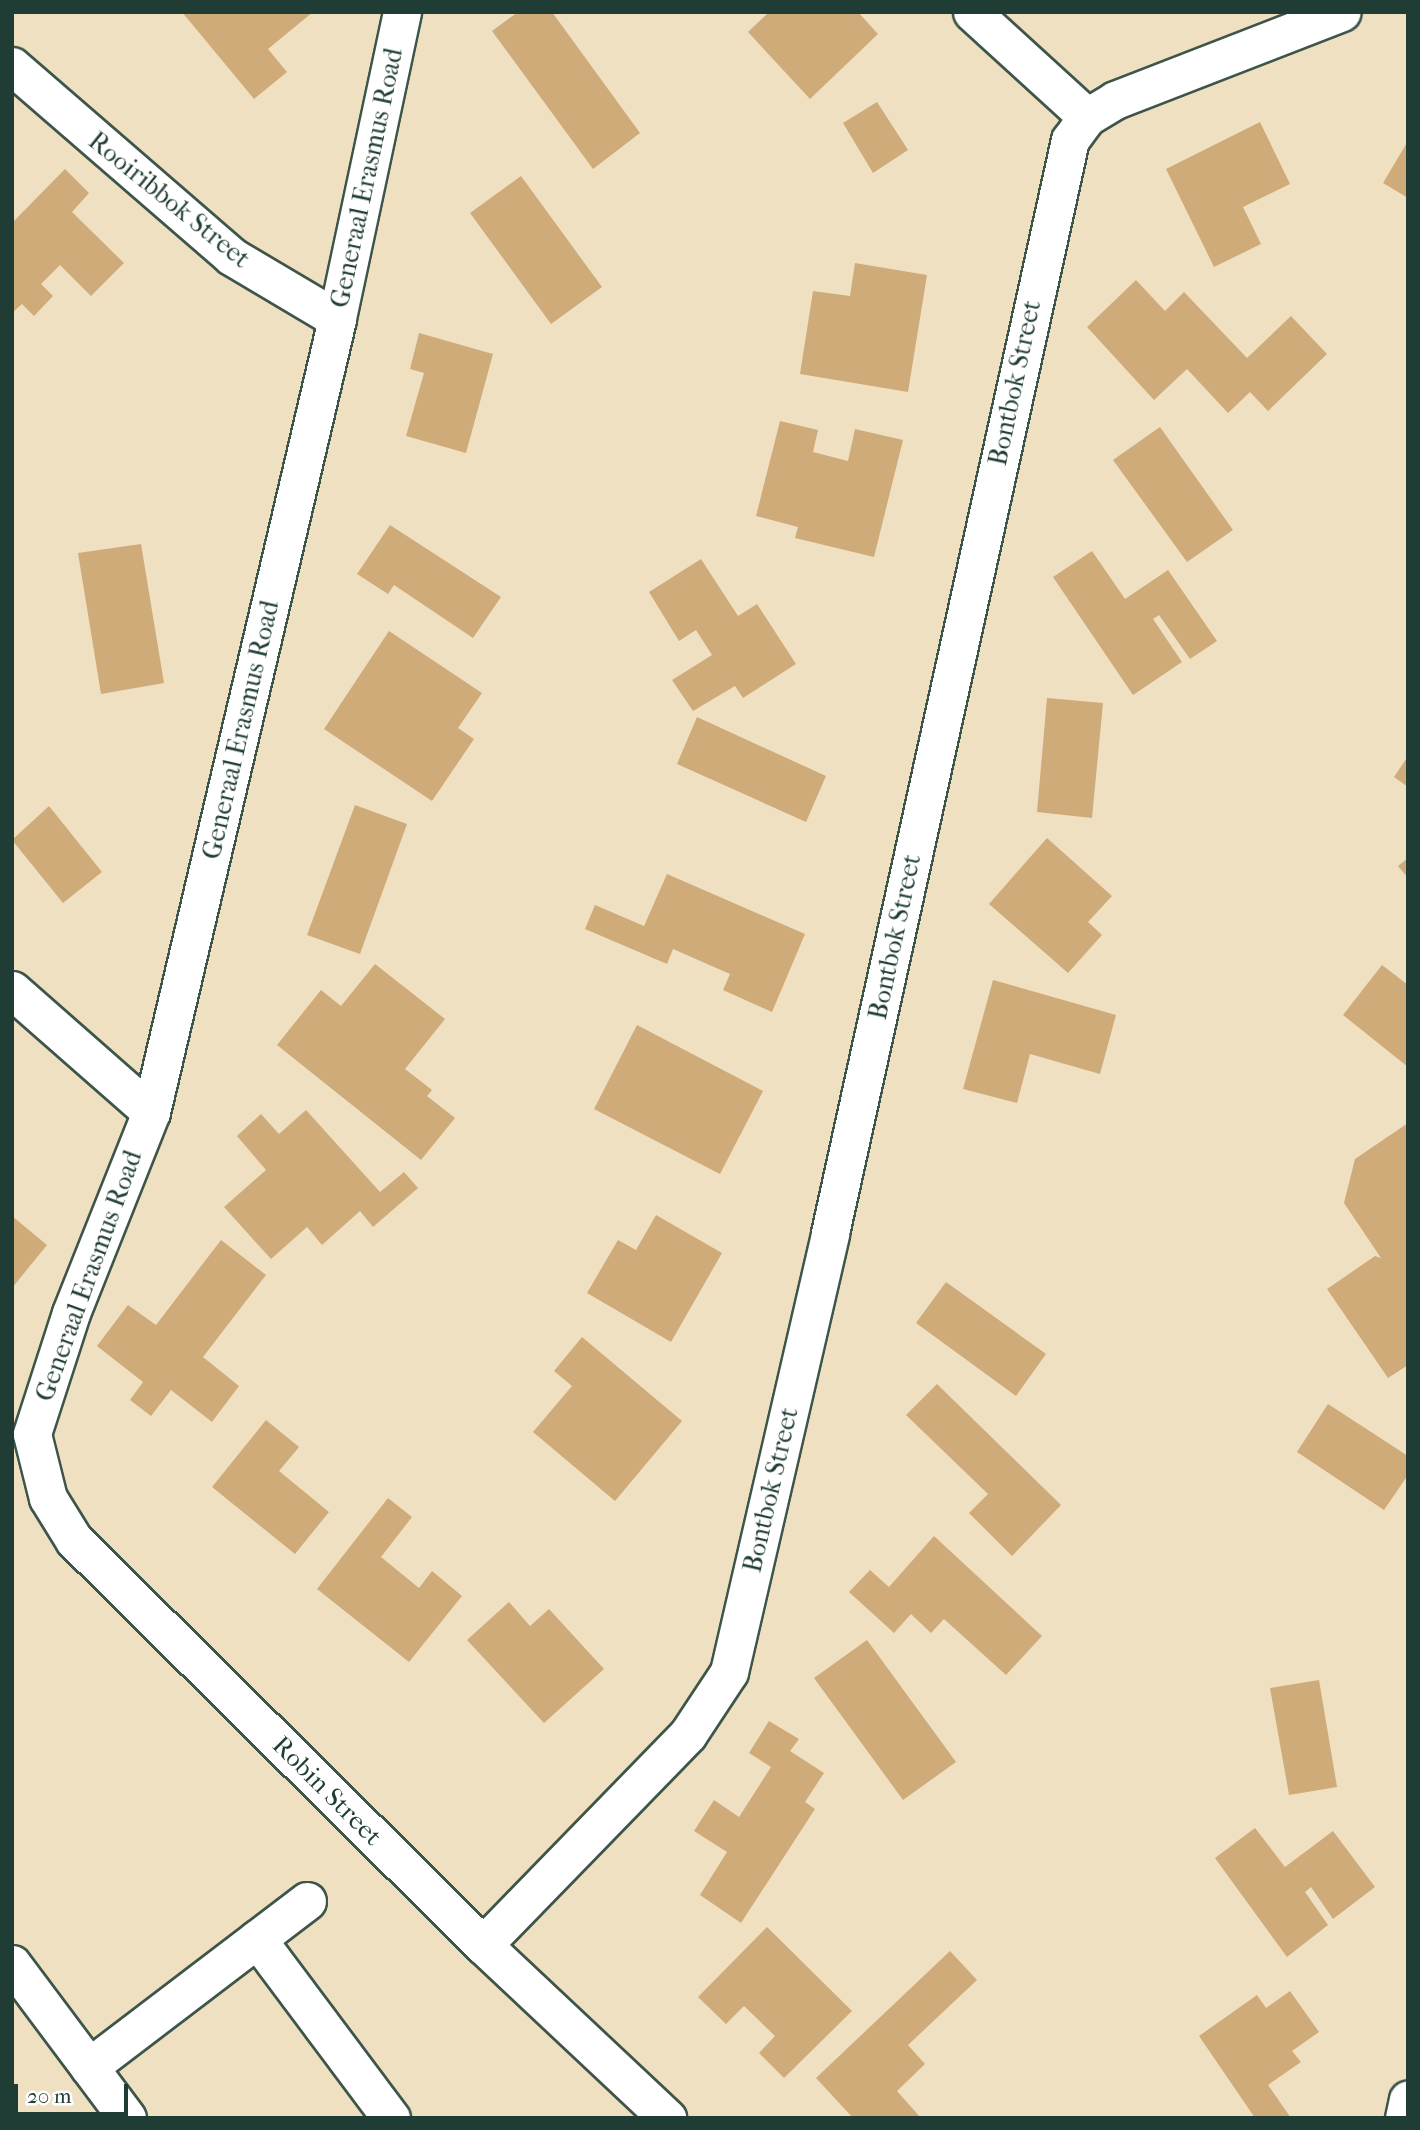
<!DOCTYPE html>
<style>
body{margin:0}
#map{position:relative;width:1420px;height:2130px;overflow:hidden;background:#efe0c2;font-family:"IM FELL French Canon",serif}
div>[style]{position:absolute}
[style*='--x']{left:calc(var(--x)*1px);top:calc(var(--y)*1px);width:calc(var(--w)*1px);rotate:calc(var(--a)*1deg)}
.building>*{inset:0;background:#cfab7a}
.roads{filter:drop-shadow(2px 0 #3e5549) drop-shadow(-2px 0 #3e5549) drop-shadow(0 2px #3e5549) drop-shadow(0 -2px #3e5549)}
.street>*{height:37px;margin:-18.5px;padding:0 18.5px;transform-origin:18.5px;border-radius:18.5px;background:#fff}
span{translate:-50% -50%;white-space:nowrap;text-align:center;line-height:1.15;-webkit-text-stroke:5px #fff;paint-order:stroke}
.street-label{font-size:26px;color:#1f3d34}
.frame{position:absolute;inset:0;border:14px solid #1f3d34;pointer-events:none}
.scale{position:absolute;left:14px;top:2084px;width:114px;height:32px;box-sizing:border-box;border:4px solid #1f3d34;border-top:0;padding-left:9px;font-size:21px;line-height:24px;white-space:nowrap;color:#1f3d34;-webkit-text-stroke:5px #fff;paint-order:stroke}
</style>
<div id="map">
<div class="building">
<i style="clip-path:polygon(182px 12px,313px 12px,268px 49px,287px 72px,254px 99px)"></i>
<i style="clip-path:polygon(518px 12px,552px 12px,640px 133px,593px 169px,492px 31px)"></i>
<i style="clip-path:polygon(769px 12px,858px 12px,878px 34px,810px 99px,748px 32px)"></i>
<i style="clip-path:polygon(877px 102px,908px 150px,873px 173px,843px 123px)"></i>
<i style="clip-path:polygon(1260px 122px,1290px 184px,1243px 207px,1261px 244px,1214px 267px,1166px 169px)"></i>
<i style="clip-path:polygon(1408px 141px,1408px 198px,1383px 183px)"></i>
<i style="clip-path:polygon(65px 169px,89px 193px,72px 212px,124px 263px,91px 296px,60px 265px,41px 284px,53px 296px,34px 316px,22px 304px,12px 313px,12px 223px)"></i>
<i style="clip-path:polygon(521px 176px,602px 287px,551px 324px,470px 213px)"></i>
<i style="clip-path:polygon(855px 263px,927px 275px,908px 392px,800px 374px,813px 291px,850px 296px)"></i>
<i style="clip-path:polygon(1136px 280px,1165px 311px,1184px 292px,1247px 358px,1291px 316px,1327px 354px,1268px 411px,1250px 392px,1228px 413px,1187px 369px,1154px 400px,1087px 327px)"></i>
<i style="clip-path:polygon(419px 333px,493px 354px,466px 453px,406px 436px,424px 373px,410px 369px)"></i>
<i style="clip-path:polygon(780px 421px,818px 430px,813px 452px,848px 461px,855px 429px,903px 440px,874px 557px,795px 538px,798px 527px,756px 516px)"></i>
<i style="clip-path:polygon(1160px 427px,1233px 530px,1187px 562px,1113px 460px)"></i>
<i style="clip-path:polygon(390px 525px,501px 597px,473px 638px,394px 585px,388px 594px,357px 574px)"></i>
<i style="clip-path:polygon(141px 544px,164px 683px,101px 694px,78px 553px)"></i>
<i style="clip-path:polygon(1092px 551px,1125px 599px,1168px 570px,1217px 641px,1190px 659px,1159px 615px,1153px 619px,1182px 662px,1133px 695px,1053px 577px)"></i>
<i style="clip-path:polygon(701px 559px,738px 616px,757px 604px,796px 664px,743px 698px,735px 686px,693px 711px,672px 680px,712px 655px,696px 630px,679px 641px,649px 592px)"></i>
<i style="clip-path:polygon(389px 631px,482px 693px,458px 728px,474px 739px,432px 801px,324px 729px)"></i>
<i style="clip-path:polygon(1047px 698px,1103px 703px,1092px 818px,1037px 812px)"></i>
<i style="clip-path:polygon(697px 717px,826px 776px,806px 822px,677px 764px)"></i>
<i style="clip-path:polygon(1408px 756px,1408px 787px,1394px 777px)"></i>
<i style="clip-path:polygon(355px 805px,407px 824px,360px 954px,307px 935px)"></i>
<i style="clip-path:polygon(49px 806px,102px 872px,63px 903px,12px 840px)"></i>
<i style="clip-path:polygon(1047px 838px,1112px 896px,1088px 922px,1102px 935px,1068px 973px,989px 904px)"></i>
<i style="clip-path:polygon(1408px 858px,1408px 878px,1398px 866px)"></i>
<i style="clip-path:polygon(667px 874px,805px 934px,772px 1012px,723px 990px,730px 974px,673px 949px,667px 964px,585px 929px,595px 905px,644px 926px)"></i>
<i style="clip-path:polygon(375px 964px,445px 1019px,405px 1069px,432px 1090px,427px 1096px,455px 1118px,421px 1160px,277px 1045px,321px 990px,341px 1006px)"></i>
<i style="clip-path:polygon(1382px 965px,1408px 985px,1408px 1067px,1343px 1015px)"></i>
<i style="clip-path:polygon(993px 980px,1116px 1015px,1100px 1074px,1030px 1054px,1017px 1103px,963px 1089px)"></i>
<i style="clip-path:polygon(637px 1025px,763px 1091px,720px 1174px,594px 1109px)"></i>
<i style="clip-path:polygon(306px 1110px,380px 1192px,404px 1172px,418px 1188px,373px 1227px,360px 1211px,322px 1245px,307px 1227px,271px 1259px,224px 1207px,266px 1170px,237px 1136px,261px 1114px,279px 1134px)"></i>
<i style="clip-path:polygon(1408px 1123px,1408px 1365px,1388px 1378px,1327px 1289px,1375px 1256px,1381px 1258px,1344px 1203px,1355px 1159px)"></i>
<i style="clip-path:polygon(656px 1215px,722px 1253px,671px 1342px,587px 1293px,618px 1240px,636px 1250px)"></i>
<i style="clip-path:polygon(12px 1216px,47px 1245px,12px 1288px)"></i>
<i style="clip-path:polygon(221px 1240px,266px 1275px,203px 1357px,239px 1386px,212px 1422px,171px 1390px,151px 1416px,130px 1400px,143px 1382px,97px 1346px,128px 1305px,156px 1325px)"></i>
<i style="clip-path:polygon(946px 1282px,1046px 1354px,1016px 1396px,916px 1323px)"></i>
<i style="clip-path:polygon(582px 1337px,682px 1421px,615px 1501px,533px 1432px,572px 1386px,554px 1371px)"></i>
<i style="clip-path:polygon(937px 1384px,1061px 1505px,1012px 1556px,969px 1513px,988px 1494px,906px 1415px)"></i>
<i style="clip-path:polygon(1328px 1404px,1408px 1456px,1408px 1475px,1384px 1510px,1297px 1452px)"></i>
<i style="clip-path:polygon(266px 1420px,299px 1447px,279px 1471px,329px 1512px,295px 1554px,212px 1487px)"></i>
<i style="clip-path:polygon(388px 1498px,412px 1517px,381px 1557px,419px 1588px,432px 1571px,462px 1596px,409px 1662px,317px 1589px)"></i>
<i style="clip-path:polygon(934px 1536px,1042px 1636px,1006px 1675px,944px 1619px,931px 1633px,911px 1614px,894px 1633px,849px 1592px,870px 1570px,889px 1587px)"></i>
<i style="clip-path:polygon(509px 1602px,530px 1626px,549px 1609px,604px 1669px,544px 1723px,467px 1640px)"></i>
<i style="clip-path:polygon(867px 1640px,956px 1762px,903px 1800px,814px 1678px)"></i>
<i style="clip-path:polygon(1319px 1680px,1337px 1787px,1289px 1795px,1270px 1688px)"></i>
<i style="clip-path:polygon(769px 1721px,799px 1739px,790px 1751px,824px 1773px,805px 1802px,815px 1809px,741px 1923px,700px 1895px,727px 1852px,694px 1831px,714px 1800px,739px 1817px,771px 1767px,749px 1753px)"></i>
<i style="clip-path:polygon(1255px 1828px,1285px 1867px,1333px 1831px,1375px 1887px,1333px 1919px,1311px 1887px,1305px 1892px,1328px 1925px,1287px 1957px,1215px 1858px)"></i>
<i style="clip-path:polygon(767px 1927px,852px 2011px,784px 2078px,759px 2053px,775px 2036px,744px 2006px,726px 2024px,698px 1997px)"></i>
<i style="clip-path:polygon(950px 1951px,977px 1980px,908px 2045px,925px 2064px,897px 2091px,921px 2118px,853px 2118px,816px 2078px)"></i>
<i style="clip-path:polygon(1290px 1991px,1319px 2032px,1292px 2051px,1301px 2062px,1268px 2085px,1291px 2118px,1255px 2118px,1199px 2036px,1257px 1995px,1266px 2008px)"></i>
</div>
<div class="roads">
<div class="street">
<i style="--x:402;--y:12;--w:314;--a:102"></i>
<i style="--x:337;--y:319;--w:815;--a:103.2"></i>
<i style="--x:151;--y:1112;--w:216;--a:111.7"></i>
<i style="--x:71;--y:1313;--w:127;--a:107.9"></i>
<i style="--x:32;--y:1434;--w:66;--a:76"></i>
<i style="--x:48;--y:1498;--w:49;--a:58.2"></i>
<i style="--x:74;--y:1540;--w:576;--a:44.72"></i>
<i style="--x:483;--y:1945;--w:253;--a:43.2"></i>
<i style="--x:972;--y:12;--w:156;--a:42.4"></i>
<i style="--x:12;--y:66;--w:290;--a:40.9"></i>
<i style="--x:231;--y:256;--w:123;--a:30.7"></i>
<i style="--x:12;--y:990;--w:185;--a:41.3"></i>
<i style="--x:257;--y:1939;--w:224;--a:53.2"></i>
<i style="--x:483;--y:1945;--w:294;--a:-45.8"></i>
<i style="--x:688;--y:1734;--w:74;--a:-56.5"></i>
<i style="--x:729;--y:1672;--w:450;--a:-77"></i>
<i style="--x:830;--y:1233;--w:1119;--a:-77.62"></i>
<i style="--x:1070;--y:140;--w:29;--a:-54"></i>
<i style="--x:1087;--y:117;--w:33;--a:-31"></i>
<i style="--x:1115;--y:100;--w:243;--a:-21.2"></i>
<i style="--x:12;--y:1964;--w:192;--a:53.2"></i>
<i style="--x:89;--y:2067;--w:274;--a:-37.3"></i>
<i style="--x:1404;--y:2118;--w:19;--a:-78"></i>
</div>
</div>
<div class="street-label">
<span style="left:367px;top:178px;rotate:-78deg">Generaal Erasmus Road</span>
<span style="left:169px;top:200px;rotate:39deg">Rooiribbok Street</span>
<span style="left:1015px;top:383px;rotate:-78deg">Bontbok Street</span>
<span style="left:241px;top:730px;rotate:-77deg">Generaal Erasmus Road</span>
<span style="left:895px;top:937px;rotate:-78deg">Bontbok Street</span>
<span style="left:89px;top:1276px;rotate:-70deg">Generaal Erasmus Road</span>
<span style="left:771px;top:1490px;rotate:-77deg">Bontbok Street</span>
<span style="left:327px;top:1791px;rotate:45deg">Robin Street</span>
</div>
<div class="frame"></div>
<div class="scale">20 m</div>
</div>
